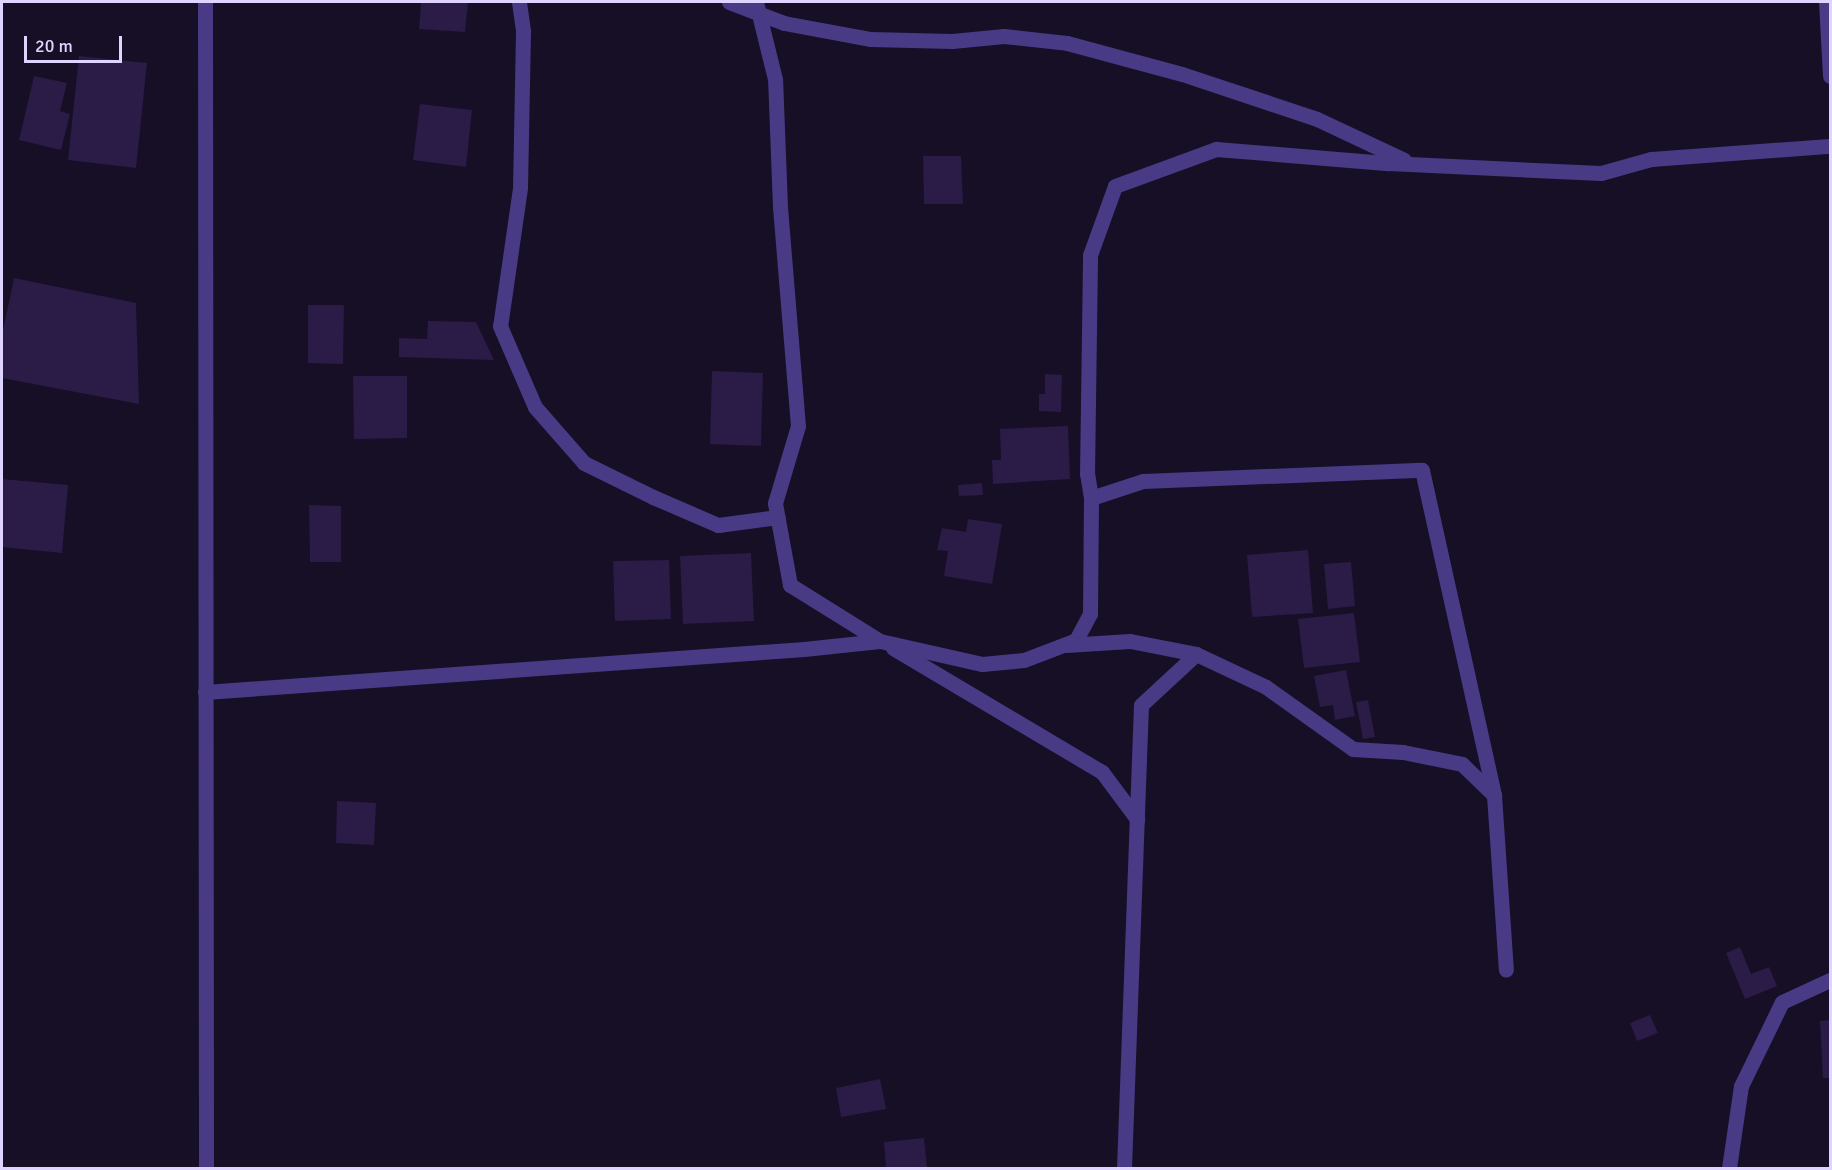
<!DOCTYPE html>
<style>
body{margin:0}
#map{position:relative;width:1832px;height:1170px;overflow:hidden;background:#160f26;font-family:Signika,sans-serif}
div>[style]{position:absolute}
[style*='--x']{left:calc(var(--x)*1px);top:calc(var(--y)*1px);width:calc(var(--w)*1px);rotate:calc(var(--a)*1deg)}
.building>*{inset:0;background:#2a1b47}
.minor>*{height:15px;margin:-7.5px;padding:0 7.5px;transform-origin:7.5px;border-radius:7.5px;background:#483a85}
.tertiary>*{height:15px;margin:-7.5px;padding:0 7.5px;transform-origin:7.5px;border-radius:7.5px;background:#483a85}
span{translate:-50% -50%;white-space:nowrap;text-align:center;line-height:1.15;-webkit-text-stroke:6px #160f26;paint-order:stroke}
.frame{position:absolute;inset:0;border:3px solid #dfd4ff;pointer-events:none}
.scale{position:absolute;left:24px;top:36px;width:98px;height:27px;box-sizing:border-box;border:3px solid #dfd4ff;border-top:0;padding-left:8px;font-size:18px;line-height:21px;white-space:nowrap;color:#dfd4ff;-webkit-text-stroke:4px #160f26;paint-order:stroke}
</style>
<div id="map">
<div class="building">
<i style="clip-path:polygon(421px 2px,468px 2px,465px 32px,419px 29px)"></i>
<i style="clip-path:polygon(79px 56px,147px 63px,136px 168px,68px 160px)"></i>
<i style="clip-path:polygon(34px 76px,67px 83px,60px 111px,70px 114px,61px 150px,19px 140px)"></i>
<i style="clip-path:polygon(420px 104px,472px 110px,466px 167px,413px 160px)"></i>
<i style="clip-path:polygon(923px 156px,961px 156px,963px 204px,924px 204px)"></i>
<i style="clip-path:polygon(14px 278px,136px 303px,139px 404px,2px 378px,2px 335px)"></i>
<i style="clip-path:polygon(308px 305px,344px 305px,343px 364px,308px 363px)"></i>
<i style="clip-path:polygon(428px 321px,476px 322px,494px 360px,399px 357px,399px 338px,427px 339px)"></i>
<i style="clip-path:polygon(712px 371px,763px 373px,761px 446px,710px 444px)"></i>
<i style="clip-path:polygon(1045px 374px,1062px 375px,1061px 412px,1039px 411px,1039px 394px,1045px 394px)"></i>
<i style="clip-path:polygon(353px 376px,407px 376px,407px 438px,354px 439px)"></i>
<i style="clip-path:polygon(1068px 426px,1070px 479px,993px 484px,992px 460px,1001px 460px,1000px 429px)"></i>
<i style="clip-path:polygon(2px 479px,68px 485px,62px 553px,2px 547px)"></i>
<i style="clip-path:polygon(982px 483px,983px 495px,959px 496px,958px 485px)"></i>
<i style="clip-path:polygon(309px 505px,341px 506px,341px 562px,310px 562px)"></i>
<i style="clip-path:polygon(968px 519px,1002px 524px,992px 584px,944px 576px,948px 551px,937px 550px,942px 528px,966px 532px)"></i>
<i style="clip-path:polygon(1308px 550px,1313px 613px,1252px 617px,1247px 555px)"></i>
<i style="clip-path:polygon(751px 553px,754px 621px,683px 624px,680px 556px)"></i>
<i style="clip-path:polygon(669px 560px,671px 619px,615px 621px,613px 561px)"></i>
<i style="clip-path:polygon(1351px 562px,1355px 606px,1328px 609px,1324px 564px)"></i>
<i style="clip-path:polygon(1354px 613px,1360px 662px,1304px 668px,1298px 619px)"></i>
<i style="clip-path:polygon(1346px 670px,1355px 716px,1335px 720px,1333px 705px,1320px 707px,1314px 676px)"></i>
<i style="clip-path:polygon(1368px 700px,1375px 737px,1363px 739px,1356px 702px)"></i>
<i style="clip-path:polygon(337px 801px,376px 803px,374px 845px,336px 843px)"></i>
<i style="clip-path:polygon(1740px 947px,1751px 974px,1769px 967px,1777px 986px,1745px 999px,1726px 953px)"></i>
<i style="clip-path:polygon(1650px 1015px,1658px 1033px,1637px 1041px,1630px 1023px)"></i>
<i style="clip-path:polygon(1830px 1020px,1830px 1078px,1823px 1078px,1820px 1021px)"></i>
<i style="clip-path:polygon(880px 1079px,886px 1109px,841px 1117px,836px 1088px)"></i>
<i style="clip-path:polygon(924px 1138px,927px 1168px,886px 1168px,884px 1142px)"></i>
</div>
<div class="minor">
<i style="--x:519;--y:2;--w:30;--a:82"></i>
<i style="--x:523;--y:32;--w:156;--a:91.1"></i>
<i style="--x:520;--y:188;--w:139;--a:98.2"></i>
<i style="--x:500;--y:326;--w:88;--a:66.6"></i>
<i style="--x:535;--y:407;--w:74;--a:48.8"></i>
<i style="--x:584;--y:463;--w:77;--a:26.2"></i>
<i style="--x:653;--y:497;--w:71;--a:23.3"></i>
<i style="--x:718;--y:525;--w:60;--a:-7.7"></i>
<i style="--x:729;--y:2;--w:59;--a:20.9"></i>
<i style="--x:784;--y:23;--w:87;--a:10.5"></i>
<i style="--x:870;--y:39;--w:82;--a:1.4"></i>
<i style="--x:952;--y:41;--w:52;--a:-5.5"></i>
<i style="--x:1004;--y:36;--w:63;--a:6.3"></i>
<i style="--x:1067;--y:43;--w:119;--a:15.1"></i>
<i style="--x:1182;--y:74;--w:142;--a:18.4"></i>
<i style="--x:1317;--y:119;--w:96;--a:25.2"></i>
<i style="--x:1826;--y:2;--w:74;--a:86.9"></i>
<i style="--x:1091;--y:498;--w:55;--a:-18.1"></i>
<i style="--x:1143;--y:481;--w:279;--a:-2.3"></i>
<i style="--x:1422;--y:470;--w:333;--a:77.5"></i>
<i style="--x:880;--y:641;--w:105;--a:12.7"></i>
<i style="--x:982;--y:664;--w:42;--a:-5.4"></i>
<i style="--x:1024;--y:660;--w:56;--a:-21"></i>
<i style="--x:1076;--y:640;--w:30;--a:-62"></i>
<i style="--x:1090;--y:614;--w:116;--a:-89.5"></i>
<i style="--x:1091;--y:498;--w:24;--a:-99"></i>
<i style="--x:1087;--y:474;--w:219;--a:-89.2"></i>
<i style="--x:1090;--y:255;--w:73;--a:-70.1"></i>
<i style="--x:1115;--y:186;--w:108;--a:-20.1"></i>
<i style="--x:1216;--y:149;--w:173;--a:4.7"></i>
<i style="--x:1388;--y:163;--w:213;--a:2.7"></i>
<i style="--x:1601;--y:173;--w:52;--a:-15.6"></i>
<i style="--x:1651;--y:159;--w:179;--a:-4.2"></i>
<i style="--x:1066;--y:645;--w:64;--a:-3.6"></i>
<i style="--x:1130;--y:641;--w:67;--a:11.1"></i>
<i style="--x:1196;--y:654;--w:77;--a:25.2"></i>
<i style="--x:1266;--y:687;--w:107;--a:35.5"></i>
<i style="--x:1353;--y:749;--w:50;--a:3.4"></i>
<i style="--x:1403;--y:752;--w:60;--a:11.5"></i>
<i style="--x:1462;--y:764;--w:45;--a:44.1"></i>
<i style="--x:1494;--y:795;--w:175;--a:86.1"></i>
<i style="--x:893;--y:648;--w:243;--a:30.7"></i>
<i style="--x:1102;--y:772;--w:59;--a:53.3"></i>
<i style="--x:205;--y:692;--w:601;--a:-4.11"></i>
<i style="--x:804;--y:649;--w:76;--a:-6"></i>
<i style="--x:880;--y:641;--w:106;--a:-148.1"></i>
<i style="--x:790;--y:585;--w:83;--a:-100.4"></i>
<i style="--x:775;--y:503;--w:80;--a:-73.4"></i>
<i style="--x:798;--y:426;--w:220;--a:-94.7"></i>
<i style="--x:780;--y:207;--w:128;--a:-92.2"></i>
<i style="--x:775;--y:79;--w:79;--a:-103.9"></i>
<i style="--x:1124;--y:1168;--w:463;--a:-87.9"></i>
<i style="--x:1141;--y:705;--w:75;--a:-42.8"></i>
<i style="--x:1729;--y:1168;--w:83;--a:-81.7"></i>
<i style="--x:1741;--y:1086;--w:93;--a:-64"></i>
<i style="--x:1782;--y:1002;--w:53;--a:-24.6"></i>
</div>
<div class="tertiary">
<i style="--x:205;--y:2;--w:1166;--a:89.95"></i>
</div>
<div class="frame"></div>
<div class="scale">20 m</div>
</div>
